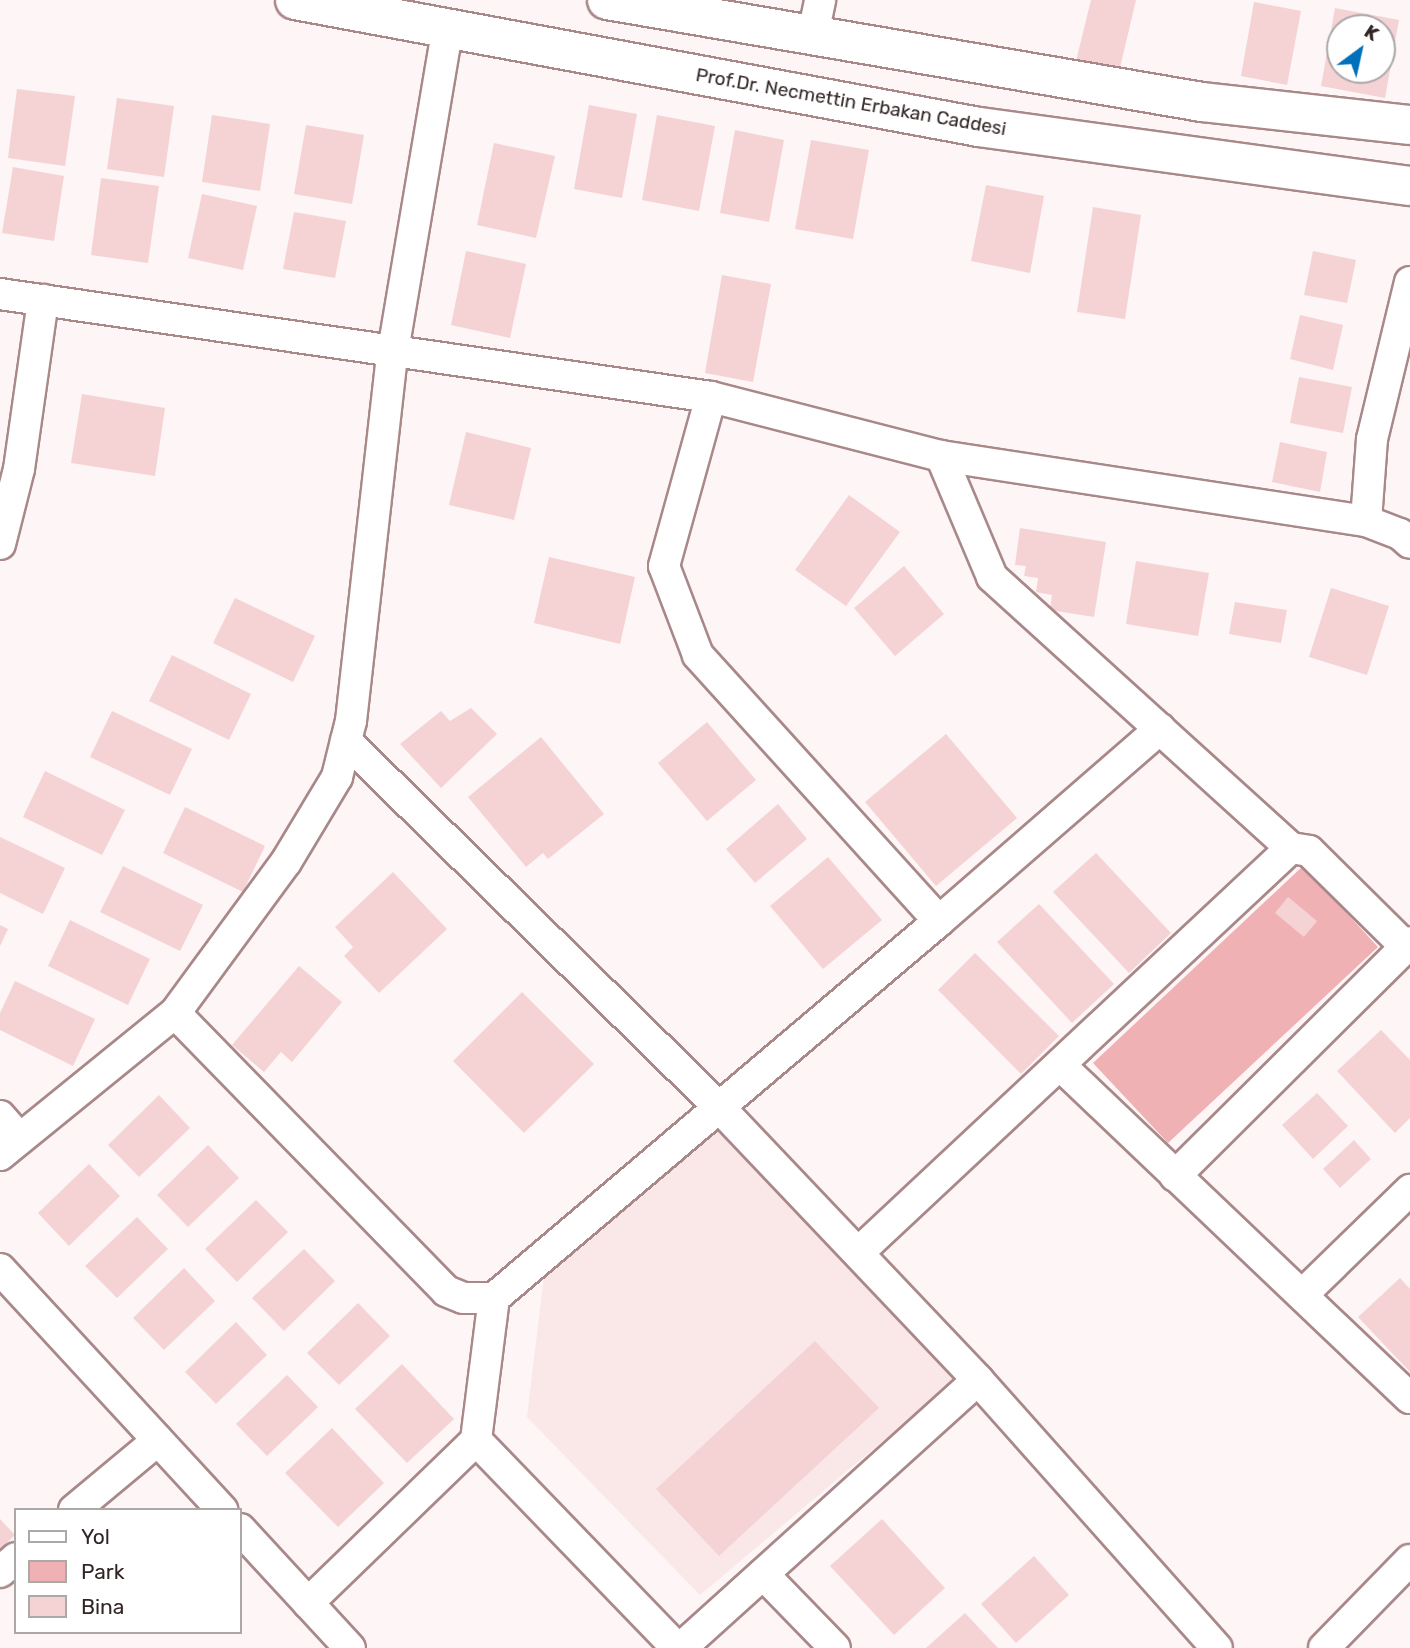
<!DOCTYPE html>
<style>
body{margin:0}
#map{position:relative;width:1410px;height:1648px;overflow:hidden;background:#fdf5f6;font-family:Rubik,sans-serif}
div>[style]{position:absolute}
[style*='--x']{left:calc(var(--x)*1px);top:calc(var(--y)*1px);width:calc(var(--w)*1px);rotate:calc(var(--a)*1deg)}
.built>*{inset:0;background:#fae7e8}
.green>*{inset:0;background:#f0b1b4}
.building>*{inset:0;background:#f5d3d5}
.roads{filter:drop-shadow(2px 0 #a98889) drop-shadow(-2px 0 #a98889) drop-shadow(0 2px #a98889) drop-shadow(0 -2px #a98889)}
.minor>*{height:30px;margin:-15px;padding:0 15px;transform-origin:15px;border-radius:15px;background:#fff}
.primary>*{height:38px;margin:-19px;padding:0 19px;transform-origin:19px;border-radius:19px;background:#fff}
span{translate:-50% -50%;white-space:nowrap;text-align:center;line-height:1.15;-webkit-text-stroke:5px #fff;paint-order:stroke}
.street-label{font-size:19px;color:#322525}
.legend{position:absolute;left:14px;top:1508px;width:228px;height:126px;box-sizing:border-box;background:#fff;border:2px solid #ada8a8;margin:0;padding:9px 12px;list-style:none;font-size:21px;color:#322525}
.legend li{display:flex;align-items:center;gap:14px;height:35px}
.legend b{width:35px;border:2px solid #ada8a8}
.north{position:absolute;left:1326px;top:14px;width:70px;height:70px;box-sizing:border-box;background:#fff;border:2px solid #ada8a8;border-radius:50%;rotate:33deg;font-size:19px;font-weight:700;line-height:28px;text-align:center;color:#322525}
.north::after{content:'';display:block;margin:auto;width:24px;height:32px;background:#0070bb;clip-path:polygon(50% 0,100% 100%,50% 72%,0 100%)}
</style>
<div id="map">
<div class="built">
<i style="clip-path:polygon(707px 1129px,726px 1133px,955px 1380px,700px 1595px,527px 1417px,544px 1276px)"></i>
</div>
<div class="green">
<i style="clip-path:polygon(1303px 866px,1378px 947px,1168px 1143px,1093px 1063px)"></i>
</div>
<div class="building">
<i style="clip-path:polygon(1091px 0,1136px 0,1119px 72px,1076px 61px)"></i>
<i style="clip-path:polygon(1254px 2px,1301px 11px,1287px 85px,1241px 76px)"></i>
<i style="clip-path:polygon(evenodd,1335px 8px,1399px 20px,1385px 98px,1321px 86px,1335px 8px,1340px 28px,1382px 28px,1382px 70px,1340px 70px,1340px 28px)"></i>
<i style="clip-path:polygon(17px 89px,75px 96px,65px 166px,8px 158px)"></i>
<i style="clip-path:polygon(117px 98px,174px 106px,164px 177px,107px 169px)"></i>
<i style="clip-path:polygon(589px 105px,637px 114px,622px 198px,574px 189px)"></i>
<i style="clip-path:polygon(212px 115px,270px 124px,260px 191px,202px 182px)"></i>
<i style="clip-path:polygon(657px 115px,715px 126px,699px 211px,642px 200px)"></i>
<i style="clip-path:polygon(306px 125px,364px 135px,352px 204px,294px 194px)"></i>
<i style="clip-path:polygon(735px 130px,784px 140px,769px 222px,720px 213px)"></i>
<i style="clip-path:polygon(811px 140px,869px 150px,853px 239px,795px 229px)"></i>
<i style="clip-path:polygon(494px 143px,555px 156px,536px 238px,477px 225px)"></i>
<i style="clip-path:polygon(13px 167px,64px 176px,54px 241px,2px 233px)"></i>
<i style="clip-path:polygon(101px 178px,159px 186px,148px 263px,91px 255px)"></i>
<i style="clip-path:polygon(986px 185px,1044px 196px,1030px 273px,971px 261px)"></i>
<i style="clip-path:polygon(202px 194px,257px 206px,243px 270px,188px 258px)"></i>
<i style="clip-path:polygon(1093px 207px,1141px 215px,1125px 319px,1077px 312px)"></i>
<i style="clip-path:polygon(294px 212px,346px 221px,335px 278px,283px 269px)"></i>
<i style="clip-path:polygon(466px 251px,526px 264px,510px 338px,451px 325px)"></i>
<i style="clip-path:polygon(1313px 251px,1356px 260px,1347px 303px,1304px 295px)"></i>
<i style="clip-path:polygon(722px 275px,771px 284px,753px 382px,705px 373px)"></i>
<i style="clip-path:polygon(1300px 315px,1343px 325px,1333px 370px,1290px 359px)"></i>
<i style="clip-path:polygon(1299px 377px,1352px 387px,1343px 433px,1290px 423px)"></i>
<i style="clip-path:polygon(82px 394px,165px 408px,155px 476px,71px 463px)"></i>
<i style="clip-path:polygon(466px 432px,531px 448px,514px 520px,449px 505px)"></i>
<i style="clip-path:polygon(1280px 442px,1327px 452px,1320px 492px,1272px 482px)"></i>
<i style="clip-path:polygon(849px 495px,900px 532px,846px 606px,795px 570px)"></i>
<i style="clip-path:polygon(1020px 528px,1106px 542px,1094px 617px,1050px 610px,1052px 595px,1036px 592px,1038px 578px,1024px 576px,1026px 566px,1015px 565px)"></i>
<i style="clip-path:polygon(549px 557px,635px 577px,620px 644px,534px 623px)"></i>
<i style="clip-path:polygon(1136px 561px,1209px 573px,1198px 636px,1126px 624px)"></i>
<i style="clip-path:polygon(904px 566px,944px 614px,895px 656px,854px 608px)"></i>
<i style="clip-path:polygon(1331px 588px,1389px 606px,1367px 675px,1309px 657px)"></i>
<i style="clip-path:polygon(235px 598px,315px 636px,293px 682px,213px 643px)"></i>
<i style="clip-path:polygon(1235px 602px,1287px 610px,1281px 643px,1229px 634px)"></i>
<i style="clip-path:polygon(172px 655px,251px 694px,229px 740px,149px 701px)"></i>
<i style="clip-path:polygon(471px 708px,497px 734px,441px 788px,400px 744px,441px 711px,450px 721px)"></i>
<i style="clip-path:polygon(112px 711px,192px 749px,170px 795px,90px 757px)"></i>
<i style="clip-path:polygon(707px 722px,756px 780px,707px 821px,658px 763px)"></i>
<i style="clip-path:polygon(946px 734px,1017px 818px,936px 886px,865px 802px)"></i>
<i style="clip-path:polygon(541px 737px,604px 814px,548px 859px,543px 853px,526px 867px,468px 797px)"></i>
<i style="clip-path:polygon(45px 771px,125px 810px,102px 855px,23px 817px)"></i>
<i style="clip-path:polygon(778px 804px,807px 839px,755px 883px,726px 849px)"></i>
<i style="clip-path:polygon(185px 807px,265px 846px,243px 892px,163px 853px)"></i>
<i style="clip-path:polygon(0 837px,65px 868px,43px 914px,0 893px)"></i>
<i style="clip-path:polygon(1096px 853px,1171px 933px,1129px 973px,1053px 892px)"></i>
<i style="clip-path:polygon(828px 857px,882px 920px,823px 969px,770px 906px)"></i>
<i style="clip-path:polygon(123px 866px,203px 905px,180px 951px,100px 912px)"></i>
<i style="clip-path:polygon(393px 872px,447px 929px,379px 993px,344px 956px,353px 947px,335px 927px)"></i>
<i style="clip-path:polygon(1288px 897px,1317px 921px,1304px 937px,1275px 913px)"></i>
<i style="clip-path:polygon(1039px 904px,1114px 984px,1072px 1023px,997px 942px)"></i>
<i style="clip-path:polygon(70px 920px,150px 959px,128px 1005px,48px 966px)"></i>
<i style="clip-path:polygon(0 925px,8px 929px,0 946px)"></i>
<i style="clip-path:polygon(975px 953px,1059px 1036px,1021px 1074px,938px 990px)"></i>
<i style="clip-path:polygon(299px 966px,342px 1002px,292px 1062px,281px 1052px,264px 1072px,232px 1045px)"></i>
<i style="clip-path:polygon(15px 981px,95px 1019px,73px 1066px,0 1030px,0 1013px)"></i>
<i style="clip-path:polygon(522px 992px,594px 1064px,524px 1133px,453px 1061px)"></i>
<i style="clip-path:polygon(1381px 1030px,1410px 1060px,1410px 1118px,1395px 1133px,1337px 1071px)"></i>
<i style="clip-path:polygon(1317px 1093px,1348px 1126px,1313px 1159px,1282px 1125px)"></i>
<i style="clip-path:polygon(159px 1095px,190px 1128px,139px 1177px,108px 1145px)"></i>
<i style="clip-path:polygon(1354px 1140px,1371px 1159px,1340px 1188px,1323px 1169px)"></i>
<i style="clip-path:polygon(208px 1145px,239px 1178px,188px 1227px,157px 1195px)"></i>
<i style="clip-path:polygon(89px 1164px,120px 1196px,69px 1246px,38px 1213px)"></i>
<i style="clip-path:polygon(256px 1200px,288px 1232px,237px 1282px,205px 1249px)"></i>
<i style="clip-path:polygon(137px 1217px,168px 1249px,117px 1298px,85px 1266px)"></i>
<i style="clip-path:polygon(304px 1249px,335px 1281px,284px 1331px,252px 1298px)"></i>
<i style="clip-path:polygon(184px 1268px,215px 1301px,164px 1350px,133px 1318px)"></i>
<i style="clip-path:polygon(1400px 1278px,1410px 1289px,1410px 1372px,1358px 1317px)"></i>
<i style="clip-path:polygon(358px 1303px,390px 1336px,339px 1385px,307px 1353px)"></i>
<i style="clip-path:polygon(236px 1322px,267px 1355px,216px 1404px,185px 1372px)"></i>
<i style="clip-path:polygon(815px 1341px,879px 1408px,719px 1556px,656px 1489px)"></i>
<i style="clip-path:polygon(402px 1364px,454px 1419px,407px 1463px,355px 1409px)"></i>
<i style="clip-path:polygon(287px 1375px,318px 1407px,267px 1456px,236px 1424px)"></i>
<i style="clip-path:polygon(332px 1428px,384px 1483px,338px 1527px,285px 1473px)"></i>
<i style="clip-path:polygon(0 1519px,15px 1535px,0 1549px)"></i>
<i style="clip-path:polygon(882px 1519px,945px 1588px,894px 1635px,830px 1566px)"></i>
<i style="clip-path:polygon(1034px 1556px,1069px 1595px,1016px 1643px,981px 1604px)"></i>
<i style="clip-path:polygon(965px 1613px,998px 1648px,926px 1648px)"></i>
</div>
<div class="roads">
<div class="minor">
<i style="--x:813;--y:34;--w:35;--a:-78"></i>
<i style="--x:1410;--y:282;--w:162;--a:103.6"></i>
<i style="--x:1372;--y:439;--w:82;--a:94.2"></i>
<i style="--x:1366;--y:521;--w:36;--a:21"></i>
<i style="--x:1400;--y:534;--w:13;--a:42"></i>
<i style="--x:0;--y:294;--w:718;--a:8.24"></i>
<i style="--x:711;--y:397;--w:237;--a:14.4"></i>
<i style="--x:941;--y:456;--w:430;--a:8.7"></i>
<i style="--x:941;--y:456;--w:131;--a:67.1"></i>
<i style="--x:992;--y:577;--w:404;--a:42.2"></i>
<i style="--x:0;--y:544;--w:77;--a:-75.8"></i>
<i style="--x:19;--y:469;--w:171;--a:-81.9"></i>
<i style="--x:346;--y:741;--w:524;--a:44.46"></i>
<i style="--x:720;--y:1108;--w:375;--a:46.5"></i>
<i style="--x:978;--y:1380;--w:359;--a:48.3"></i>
<i style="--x:1291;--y:848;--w:18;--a:9"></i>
<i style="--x:1309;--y:851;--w:136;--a:44.7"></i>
<i style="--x:1406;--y:947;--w:6;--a:-51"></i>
<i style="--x:939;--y:921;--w:293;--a:-41"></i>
<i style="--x:175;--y:1013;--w:388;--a:45.7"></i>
<i style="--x:446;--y:1291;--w:18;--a:22"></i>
<i style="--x:463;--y:1298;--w:31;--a:0"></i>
<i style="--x:494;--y:1298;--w:583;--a:-40.27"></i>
<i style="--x:939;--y:921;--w:359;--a:-132.2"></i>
<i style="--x:698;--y:655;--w:95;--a:-110.9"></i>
<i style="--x:664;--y:566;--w:175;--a:-74.5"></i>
<i style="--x:1060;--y:1065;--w:483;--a:43.6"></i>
<i style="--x:0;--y:1116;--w:29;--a:49"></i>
<i style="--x:0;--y:1155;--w:225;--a:-39.1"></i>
<i style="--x:175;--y:1013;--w:187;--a:-53.7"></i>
<i style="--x:286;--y:862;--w:99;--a:-59"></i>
<i style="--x:337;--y:777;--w:58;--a:-76"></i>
<i style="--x:351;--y:721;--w:366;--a:-83.6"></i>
<i style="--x:392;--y:357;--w:336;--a:-80.4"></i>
<i style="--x:1175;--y:1176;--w:325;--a:-44.8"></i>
<i style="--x:858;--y:1253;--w:593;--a:-43.09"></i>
<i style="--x:0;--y:1269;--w:328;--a:47.3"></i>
<i style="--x:1302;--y:1295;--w:151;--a:-44.2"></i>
<i style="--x:476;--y:1440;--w:289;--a:46"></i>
<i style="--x:74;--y:1510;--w:109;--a:-39.8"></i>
<i style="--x:240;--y:1529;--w:162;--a:47.3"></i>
<i style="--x:0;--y:1572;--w:21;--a:-41"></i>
<i style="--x:763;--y:1574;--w:103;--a:45.8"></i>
<i style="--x:308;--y:1603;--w:234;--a:-44.1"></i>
<i style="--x:476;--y:1440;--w:143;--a:-82.8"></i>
<i style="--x:681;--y:1648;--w:400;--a:-42.1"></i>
<i style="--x:1324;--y:1648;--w:123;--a:-45.7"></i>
</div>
<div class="primary">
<i style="--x:295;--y:0;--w:696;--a:10.52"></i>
<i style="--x:979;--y:127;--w:435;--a:7.8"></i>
<i style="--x:607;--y:0;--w:604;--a:9.73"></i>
<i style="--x:1202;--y:102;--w:209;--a:6.3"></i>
</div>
</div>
<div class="street-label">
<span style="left:851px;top:102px;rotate:10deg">Prof.Dr. Necmettin Erbakan Caddesi</span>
</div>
<ul class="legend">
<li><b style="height:9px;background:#fff"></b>Yol</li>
<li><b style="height:19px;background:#f0b1b4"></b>Park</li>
<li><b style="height:19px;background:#f5d3d5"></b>Bina</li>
</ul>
<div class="north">K</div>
</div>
